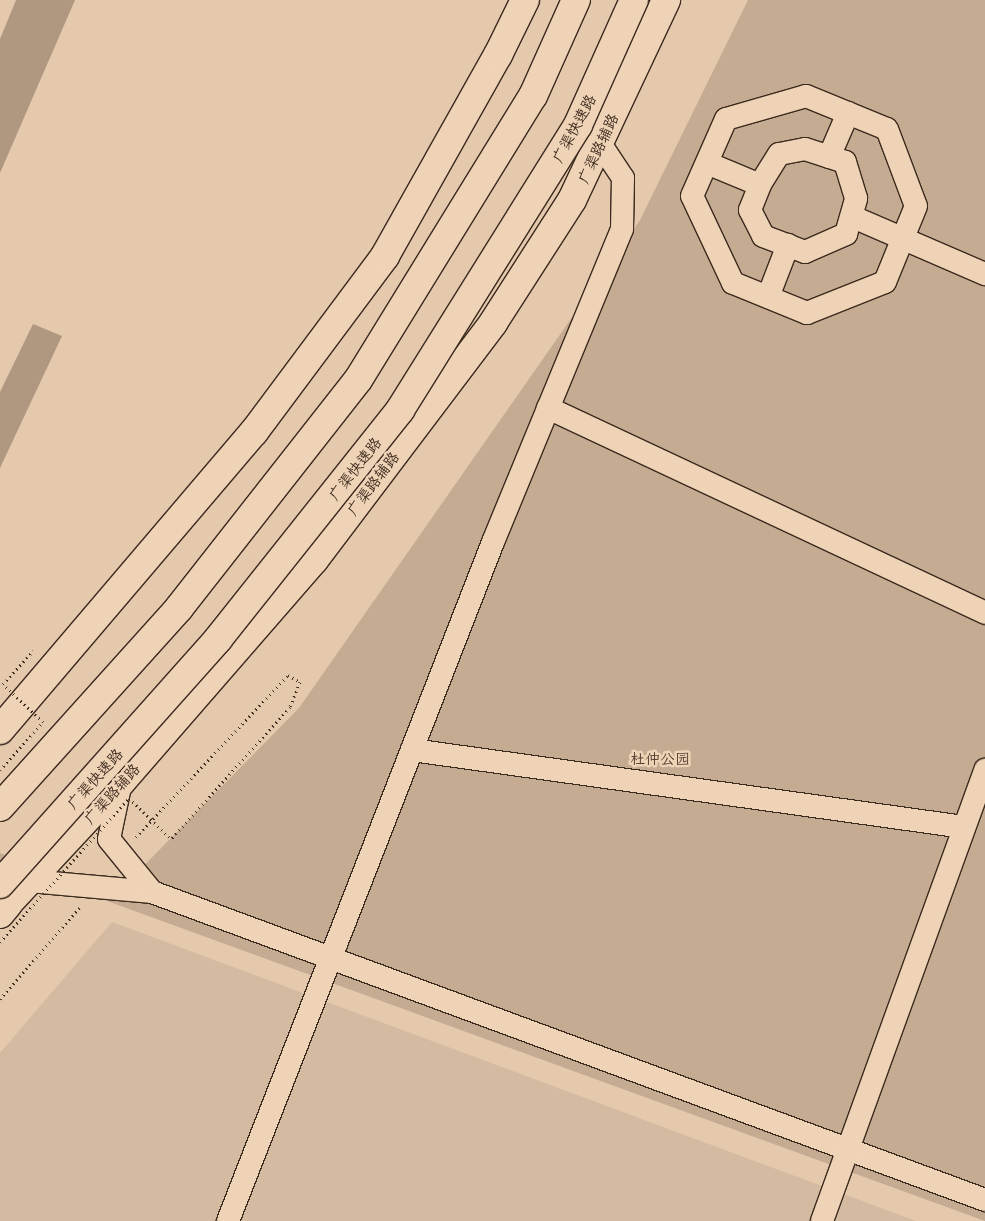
<!DOCTYPE html>
<meta charset="utf-8">
<style>
body{margin:0}
#map{position:relative;width:985px;height:1221px;overflow:hidden;background:#e4c9ad;font-family:"Playpen Sans","LXGW WenKai TC",sans-serif}
div>[style]{position:absolute}
[style*='--x']{left:calc(var(--x)*1px);top:calc(var(--y)*1px);width:calc(var(--w)*1px);rotate:calc(var(--a)*1deg)}
.built>*{inset:0;background:#d4baa0}
.green>*{inset:0;background:#c5ab92}
.building>*{inset:0;background:#b09780}
.path>*{height:3px;margin-top:-1.5px;transform-origin:0;background:repeating-linear-gradient(90deg,#3b2a1e 0 1px,transparent 0 5px)}
.roads{filter:drop-shadow(1px 0 #3b2a1e) drop-shadow(-1px 0 #3b2a1e) drop-shadow(0 1px #3b2a1e) drop-shadow(0 -1px #3b2a1e)}
.minor>*{height:22px;margin:-11px;padding:0 11px;transform-origin:11px;border-radius:11px;background:#efd3b6}
.major>*{height:28px;margin:-14px;padding:0 14px;transform-origin:14px;border-radius:14px;background:#efd3b6}
.highway>*{height:28px;margin:-14px;padding:0 14px;transform-origin:14px;border-radius:14px;background:#efd3b6}
.path-bridge>*{height:3px;margin-top:-1.5px;transform-origin:0;background:repeating-linear-gradient(90deg,#3b2a1e 0 1px,transparent 0 5px)}
.bridges{filter:drop-shadow(1px 0 #3b2a1e) drop-shadow(-1px 0 #3b2a1e) drop-shadow(0 1px #3b2a1e) drop-shadow(0 -1px #3b2a1e)}
.highway-bridge>*{height:28px;margin:-14px;padding:0 14px;transform-origin:14px;border-radius:14px;background:#efd3b6}
span{translate:-50% -50%;white-space:nowrap;text-align:center;line-height:1.15;-webkit-text-stroke:5px #efd3b6;paint-order:stroke}
.street-label{font-size:15px;color:#3b2a1e}
.park-label{font-size:15px;color:#503d2f}
</style>
<div id="map">
<div class="built">
<i style="clip-path:polygon(112px 922px,916px 1221px,0 1221px,0 1053px)"></i>
</div>
<div class="green">
<i style="clip-path:polygon(748px 0,985px 0,985px 1221px,0 862px,0 853px,109px 901px,299px 708px,640px 220px)"></i>
</div>
<div class="building">
<i style="clip-path:polygon(16px 0,75px 0,0 173px,0 39px)"></i>
<i style="clip-path:polygon(33px 324px,62px 336px,0 468px,0 392px)"></i>
</div>
<div class="path">
<i style="--x:3;--y:684;--w:45;--a:-47.7"></i>
<i style="--x:136;--y:837;--w:222;--a:-46.8"></i>
<i style="--x:288;--y:675;--w:14;--a:30"></i>
<i style="--x:300;--y:682;--w:27;--a:112"></i>
<i style="--x:290;--y:707;--w:178;--a:132"></i>
<i style="--x:0;--y:999;--w:121;--a:-49"></i>
</div>
<div class="roads">
<div class="minor">
<i style="--x:806;--y:96;--w:87;--a:22.2"></i>
<i style="--x:887;--y:129;--w:82;--a:69.4"></i>
<i style="--x:916;--y:206;--w:82;--a:112.2"></i>
<i style="--x:885;--y:282;--w:84;--a:158.3"></i>
<i style="--x:807;--y:313;--w:80;--a:-157.9"></i>
<i style="--x:733;--y:283;--w:96;--a:-115.2"></i>
<i style="--x:692;--y:196;--w:84;--a:-66.2"></i>
<i style="--x:726;--y:119;--w:83;--a:-16"></i>
<i style="--x:829;--y:157;--w:48;--a:-66.6"></i>
<i style="--x:707;--y:163;--w:57;--a:22.5"></i>
<i style="--x:760;--y:185;--w:27;--a:112"></i>
<i style="--x:750;--y:210;--w:29;--a:63"></i>
<i style="--x:763;--y:236;--w:45;--a:20.9"></i>
<i style="--x:805;--y:252;--w:45;--a:-23.7"></i>
<i style="--x:846;--y:234;--w:37;--a:-74"></i>
<i style="--x:856;--y:198;--w:38;--a:-107"></i>
<i style="--x:845;--y:162;--w:42;--a:-162"></i>
<i style="--x:805;--y:149;--w:26;--a:169"></i>
<i style="--x:779;--y:154;--w:36;--a:122"></i>
<i style="--x:853;--y:217;--w:144;--a:23.4"></i>
<i style="--x:768;--y:297;--w:56;--a:-69"></i>
<i style="--x:548;--y:408;--w:483;--a:25.1"></i>
<i style="--x:412;--y:750;--w:557;--a:7.94"></i>
<i style="--x:18;--y:880;--w:135;--a:5.1"></i>
<i style="--x:152;--y:892;--w:68;--a:-129.1"></i>
<i style="--x:109;--y:839;--w:58;--a:-78.1"></i>
<i style="--x:152;--y:892;--w:888;--a:20.29"></i>
<i style="--x:228;--y:1221;--w:729;--a:-68.68"></i>
<i style="--x:493;--y:542;--w:339;--a:-67.6"></i>
<i style="--x:622;--y:229;--w:51;--a:-88.9"></i>
<i style="--x:623;--y:178;--w:43;--a:-123.7"></i>
<i style="--x:822;--y:1221;--w:480;--a:-70.1"></i>
</div>
<div class="major">
<i style="--x:0;--y:730;--w:392;--a:-49.6"></i>
<i style="--x:254;--y:432;--w:219;--a:-53.3"></i>
<i style="--x:385;--y:256;--w:231;--a:-60.7"></i>
<i style="--x:498;--y:55;--w:61;--a:-63.9"></i>
<i style="--x:0;--y:912;--w:178;--a:-47.1"></i>
<i style="--x:121;--y:782;--w:294;--a:-49"></i>
<i style="--x:314;--y:560;--w:297;--a:-52.9"></i>
<i style="--x:493;--y:323;--w:146;--a:-57.3"></i>
<i style="--x:572;--y:200;--w:221;--a:-64.8"></i>
</div>
<div class="highway">
<i style="--x:0;--y:807;--w:268;--a:-48"></i>
<i style="--x:179;--y:608;--w:290;--a:-51.9"></i>
<i style="--x:358;--y:380;--w:334;--a:-58.4"></i>
<i style="--x:533;--y:96;--w:105;--a:-65.9"></i>
<i style="--x:0;--y:914;--w:13;--a:-51"></i>
</div>
</div>
<div class="path-bridge">
<i style="--x:0;--y:770;--w:64;--a:-48.1"></i>
<i style="--x:43;--y:722;--w:55;--a:-136.5"></i>
<i style="--x:0;--y:942;--w:193;--a:-48.1"></i>
<i style="--x:129;--y:798;--w:59;--a:44.3"></i>
</div>
<div class="bridges">
<div class="highway-bridge">
<i style="--x:0;--y:884;--w:328;--a:-48.3"></i>
<i style="--x:218;--y:639;--w:293;--a:-51.5"></i>
<i style="--x:400;--y:410;--w:336;--a:-58"></i>
<i style="--x:578;--y:125;--w:137;--a:-65.9"></i>
</div>
</div>
<div class="street-label">
<span style="left:573px;top:128px;rotate:-62deg">广渠快速路</span>
<span style="left:597px;top:148px;rotate:-65deg">广渠路辅路</span>
<span style="left:354px;top:468px;rotate:-52deg">广渠快速路</span>
<span style="left:372px;top:483px;rotate:-53deg">广渠路辅路</span>
<span style="left:94px;top:778px;rotate:-48deg">广渠快速路</span>
<span style="left:111px;top:793px;rotate:-48deg">广渠路辅路</span>
</div>
<div class="park-label">
<span style="left:660px;top:758px">杜仲公园</span>
</div>
</div>
